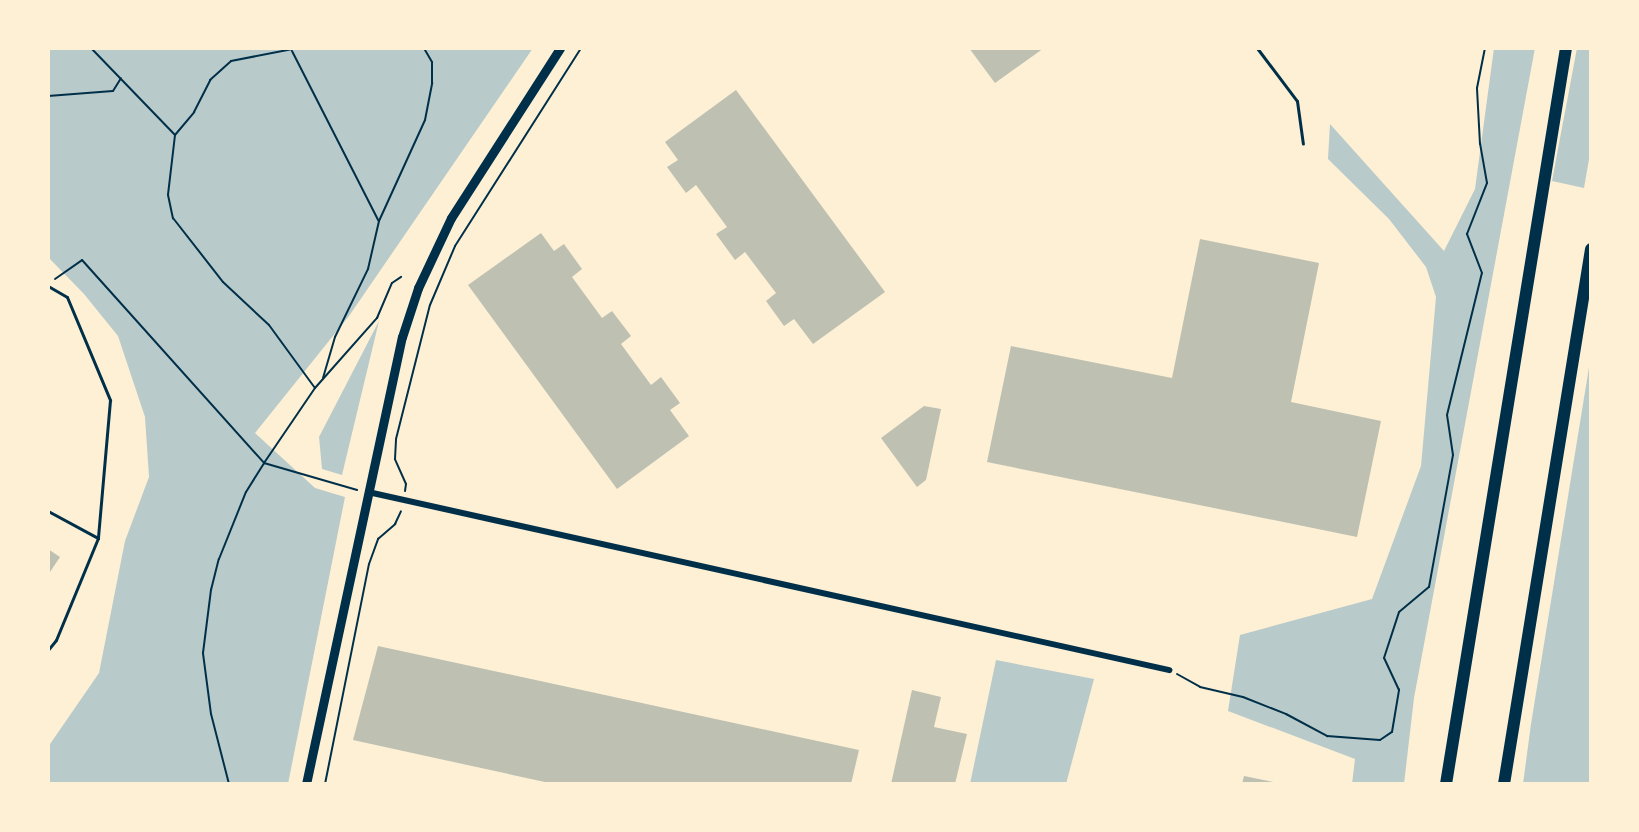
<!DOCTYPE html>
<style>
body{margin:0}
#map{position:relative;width:1639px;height:832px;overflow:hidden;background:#fdf0d5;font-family:"DejaVu Sans",sans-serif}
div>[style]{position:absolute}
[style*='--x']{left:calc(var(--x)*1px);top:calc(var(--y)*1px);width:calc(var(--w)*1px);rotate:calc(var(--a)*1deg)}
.green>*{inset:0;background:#b9caca}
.building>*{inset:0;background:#bec0b2}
.path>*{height:2px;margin:-1px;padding:0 1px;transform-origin:1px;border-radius:1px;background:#003049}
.service>*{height:3px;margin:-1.5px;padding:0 1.5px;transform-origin:1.5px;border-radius:1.5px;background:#003049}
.minor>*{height:6px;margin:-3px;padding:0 3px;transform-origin:3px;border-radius:3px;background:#003049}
.secondary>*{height:9px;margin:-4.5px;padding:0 4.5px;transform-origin:4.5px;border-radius:4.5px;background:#003049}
.motorway>*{height:12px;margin:-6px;padding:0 6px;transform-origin:6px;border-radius:6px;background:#003049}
span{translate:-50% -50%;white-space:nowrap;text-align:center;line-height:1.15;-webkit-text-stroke:4.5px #fdf0d5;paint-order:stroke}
.frame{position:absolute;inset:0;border:50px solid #fdf0d5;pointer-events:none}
</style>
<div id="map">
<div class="green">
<i style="clip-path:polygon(48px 48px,533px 48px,349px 316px,255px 433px,315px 488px,345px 497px,288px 784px,48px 784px,48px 747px,99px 673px,125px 541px,149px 477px,145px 417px,118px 336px,84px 294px,48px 257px)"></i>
<i style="clip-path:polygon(1494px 48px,1535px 48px,1414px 698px,1404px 784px,1352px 784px,1355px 759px,1228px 711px,1240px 635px,1372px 599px,1421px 466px,1436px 297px,1426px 267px,1389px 219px,1328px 159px,1330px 124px,1444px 251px,1475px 189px)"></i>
<i style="clip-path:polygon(1577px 48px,1591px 48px,1591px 148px,1584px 188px,1552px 181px)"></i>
<i style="clip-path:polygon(379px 321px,342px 475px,322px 469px,319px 437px)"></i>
<i style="clip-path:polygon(1591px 355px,1591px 784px,1523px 784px,1531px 724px)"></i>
<i style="clip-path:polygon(996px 660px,1094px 679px,1066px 784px,970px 784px)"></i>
</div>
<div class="building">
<i style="clip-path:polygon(969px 48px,1044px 48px,995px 83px)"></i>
<i style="clip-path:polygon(736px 90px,885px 292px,813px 344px,794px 319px,784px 326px,766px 301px,776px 293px,745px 252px,735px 260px,716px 234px,727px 227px,696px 185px,686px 193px,667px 167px,678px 160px,665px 142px)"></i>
<i style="clip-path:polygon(541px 233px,554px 251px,564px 244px,582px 269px,572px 277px,602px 318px,612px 311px,631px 336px,621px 344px,651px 385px,661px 377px,680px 403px,670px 410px,689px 436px,617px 489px,468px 285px)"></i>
<i style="clip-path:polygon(1200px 239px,1319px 263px,1291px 402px,1381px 421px,1357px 537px,987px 462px,1011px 346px,1172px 378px)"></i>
<i style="clip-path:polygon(924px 406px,941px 409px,926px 480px,917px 487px,881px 438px)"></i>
<i style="clip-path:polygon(48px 549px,60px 557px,48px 575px)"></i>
<i style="clip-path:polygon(378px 646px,859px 750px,851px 784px,554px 784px,353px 740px)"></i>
<i style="clip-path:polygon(912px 690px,941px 697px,934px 727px,967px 734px,955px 784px,891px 784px)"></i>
<i style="clip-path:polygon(1244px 776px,1278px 783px,1278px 784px,1242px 784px)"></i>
</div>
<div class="path">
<i style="--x:91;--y:48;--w:121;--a:46"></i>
<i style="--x:175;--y:135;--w:60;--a:96.7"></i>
<i style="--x:168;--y:195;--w:24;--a:78"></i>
<i style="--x:173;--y:218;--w:81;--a:52"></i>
<i style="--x:223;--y:282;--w:63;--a:43.1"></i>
<i style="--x:269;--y:325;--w:78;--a:53.9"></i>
<i style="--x:292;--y:51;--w:190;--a:63"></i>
<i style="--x:48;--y:96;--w:65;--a:-4.4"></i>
<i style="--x:113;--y:91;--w:15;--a:-58"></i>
<i style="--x:175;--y:135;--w:30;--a:-50"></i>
<i style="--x:194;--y:112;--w:36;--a:-63"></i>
<i style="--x:210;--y:80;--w:28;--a:-42"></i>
<i style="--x:231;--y:61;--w:68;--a:-11"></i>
<i style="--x:55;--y:279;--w:33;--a:-35"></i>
<i style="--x:82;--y:260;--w:273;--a:48.1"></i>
<i style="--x:264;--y:463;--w:97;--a:16.2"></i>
<i style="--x:323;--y:378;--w:43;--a:-73.7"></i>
<i style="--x:335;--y:337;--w:76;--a:-64.1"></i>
<i style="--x:368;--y:269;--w:49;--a:-77.1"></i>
<i style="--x:379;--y:221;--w:111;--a:-65.5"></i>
<i style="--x:425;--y:120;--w:38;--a:-79"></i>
<i style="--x:432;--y:83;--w:21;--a:-90"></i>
<i style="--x:432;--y:62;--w:16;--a:-120"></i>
<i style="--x:405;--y:491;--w:7;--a:-82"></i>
<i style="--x:406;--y:484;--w:27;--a:-114"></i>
<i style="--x:395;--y:459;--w:20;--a:-87"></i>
<i style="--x:396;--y:439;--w:138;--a:-75.8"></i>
<i style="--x:430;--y:305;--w:64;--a:-67"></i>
<i style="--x:455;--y:246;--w:235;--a:-57.5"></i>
<i style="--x:1177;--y:674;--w:26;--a:29"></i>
<i style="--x:1200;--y:687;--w:44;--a:13.1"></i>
<i style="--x:1243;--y:697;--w:46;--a:21.6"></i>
<i style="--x:1286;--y:714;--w:47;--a:28.2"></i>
<i style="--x:1327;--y:736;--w:53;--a:4.3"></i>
<i style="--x:1380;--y:740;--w:14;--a:-34"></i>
<i style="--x:1392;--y:732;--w:43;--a:-80.5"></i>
<i style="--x:1399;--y:690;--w:35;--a:-115"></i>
<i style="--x:1384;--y:658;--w:48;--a:-71.9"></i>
<i style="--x:1399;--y:612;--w:39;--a:-40"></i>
<i style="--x:1429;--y:587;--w:134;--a:-79.7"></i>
<i style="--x:1453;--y:455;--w:40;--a:-98.5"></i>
<i style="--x:1447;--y:415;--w:146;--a:-76.2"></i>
<i style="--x:1482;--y:273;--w:42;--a:-111"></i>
<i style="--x:1467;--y:234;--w:55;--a:-68.6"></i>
<i style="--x:1487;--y:183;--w:40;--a:-100"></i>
<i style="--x:1480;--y:144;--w:56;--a:-93.1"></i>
<i style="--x:1477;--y:88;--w:41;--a:-78.7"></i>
<i style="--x:229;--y:784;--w:72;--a:-104.4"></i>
<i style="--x:211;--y:714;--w:62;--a:-97.5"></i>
<i style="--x:203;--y:653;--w:64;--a:-82.8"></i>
<i style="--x:211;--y:590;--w:32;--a:-76"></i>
<i style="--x:219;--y:559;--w:72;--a:-68.1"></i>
<i style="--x:246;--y:492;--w:34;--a:-58"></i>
<i style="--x:264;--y:463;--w:91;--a:-55.8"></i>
<i style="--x:315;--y:388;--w:94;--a:-48.5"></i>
<i style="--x:377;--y:318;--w:38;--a:-67"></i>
<i style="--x:392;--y:283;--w:11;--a:-34"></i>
<i style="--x:325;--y:784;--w:224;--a:-78.7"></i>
<i style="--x:369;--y:564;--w:27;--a:-70"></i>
<i style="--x:378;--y:539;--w:23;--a:-41"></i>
<i style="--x:395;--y:524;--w:14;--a:-65"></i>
</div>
<div class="service">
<i style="--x:1257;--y:48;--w:66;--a:53"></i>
<i style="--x:1297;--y:101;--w:43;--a:82.1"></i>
<i style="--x:48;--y:286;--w:22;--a:30"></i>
<i style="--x:67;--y:297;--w:112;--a:67.3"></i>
<i style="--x:110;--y:400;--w:139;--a:95"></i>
<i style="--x:98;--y:538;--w:110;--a:112.4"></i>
<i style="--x:56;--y:640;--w:13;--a:129"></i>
<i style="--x:48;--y:511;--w:57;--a:28.4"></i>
</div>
<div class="minor">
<i style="--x:368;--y:492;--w:821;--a:12.53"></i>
</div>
<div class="secondary">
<i style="--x:306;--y:784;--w:457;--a:-77.9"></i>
<i style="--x:402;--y:337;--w:52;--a:-71.9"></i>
<i style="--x:418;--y:288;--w:77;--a:-64.8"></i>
<i style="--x:451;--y:218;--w:202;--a:-57.3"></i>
</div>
<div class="motorway">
<i style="--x:1446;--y:784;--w:746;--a:-80.74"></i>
<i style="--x:1504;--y:784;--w:542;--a:-80.76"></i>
</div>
<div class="frame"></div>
</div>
